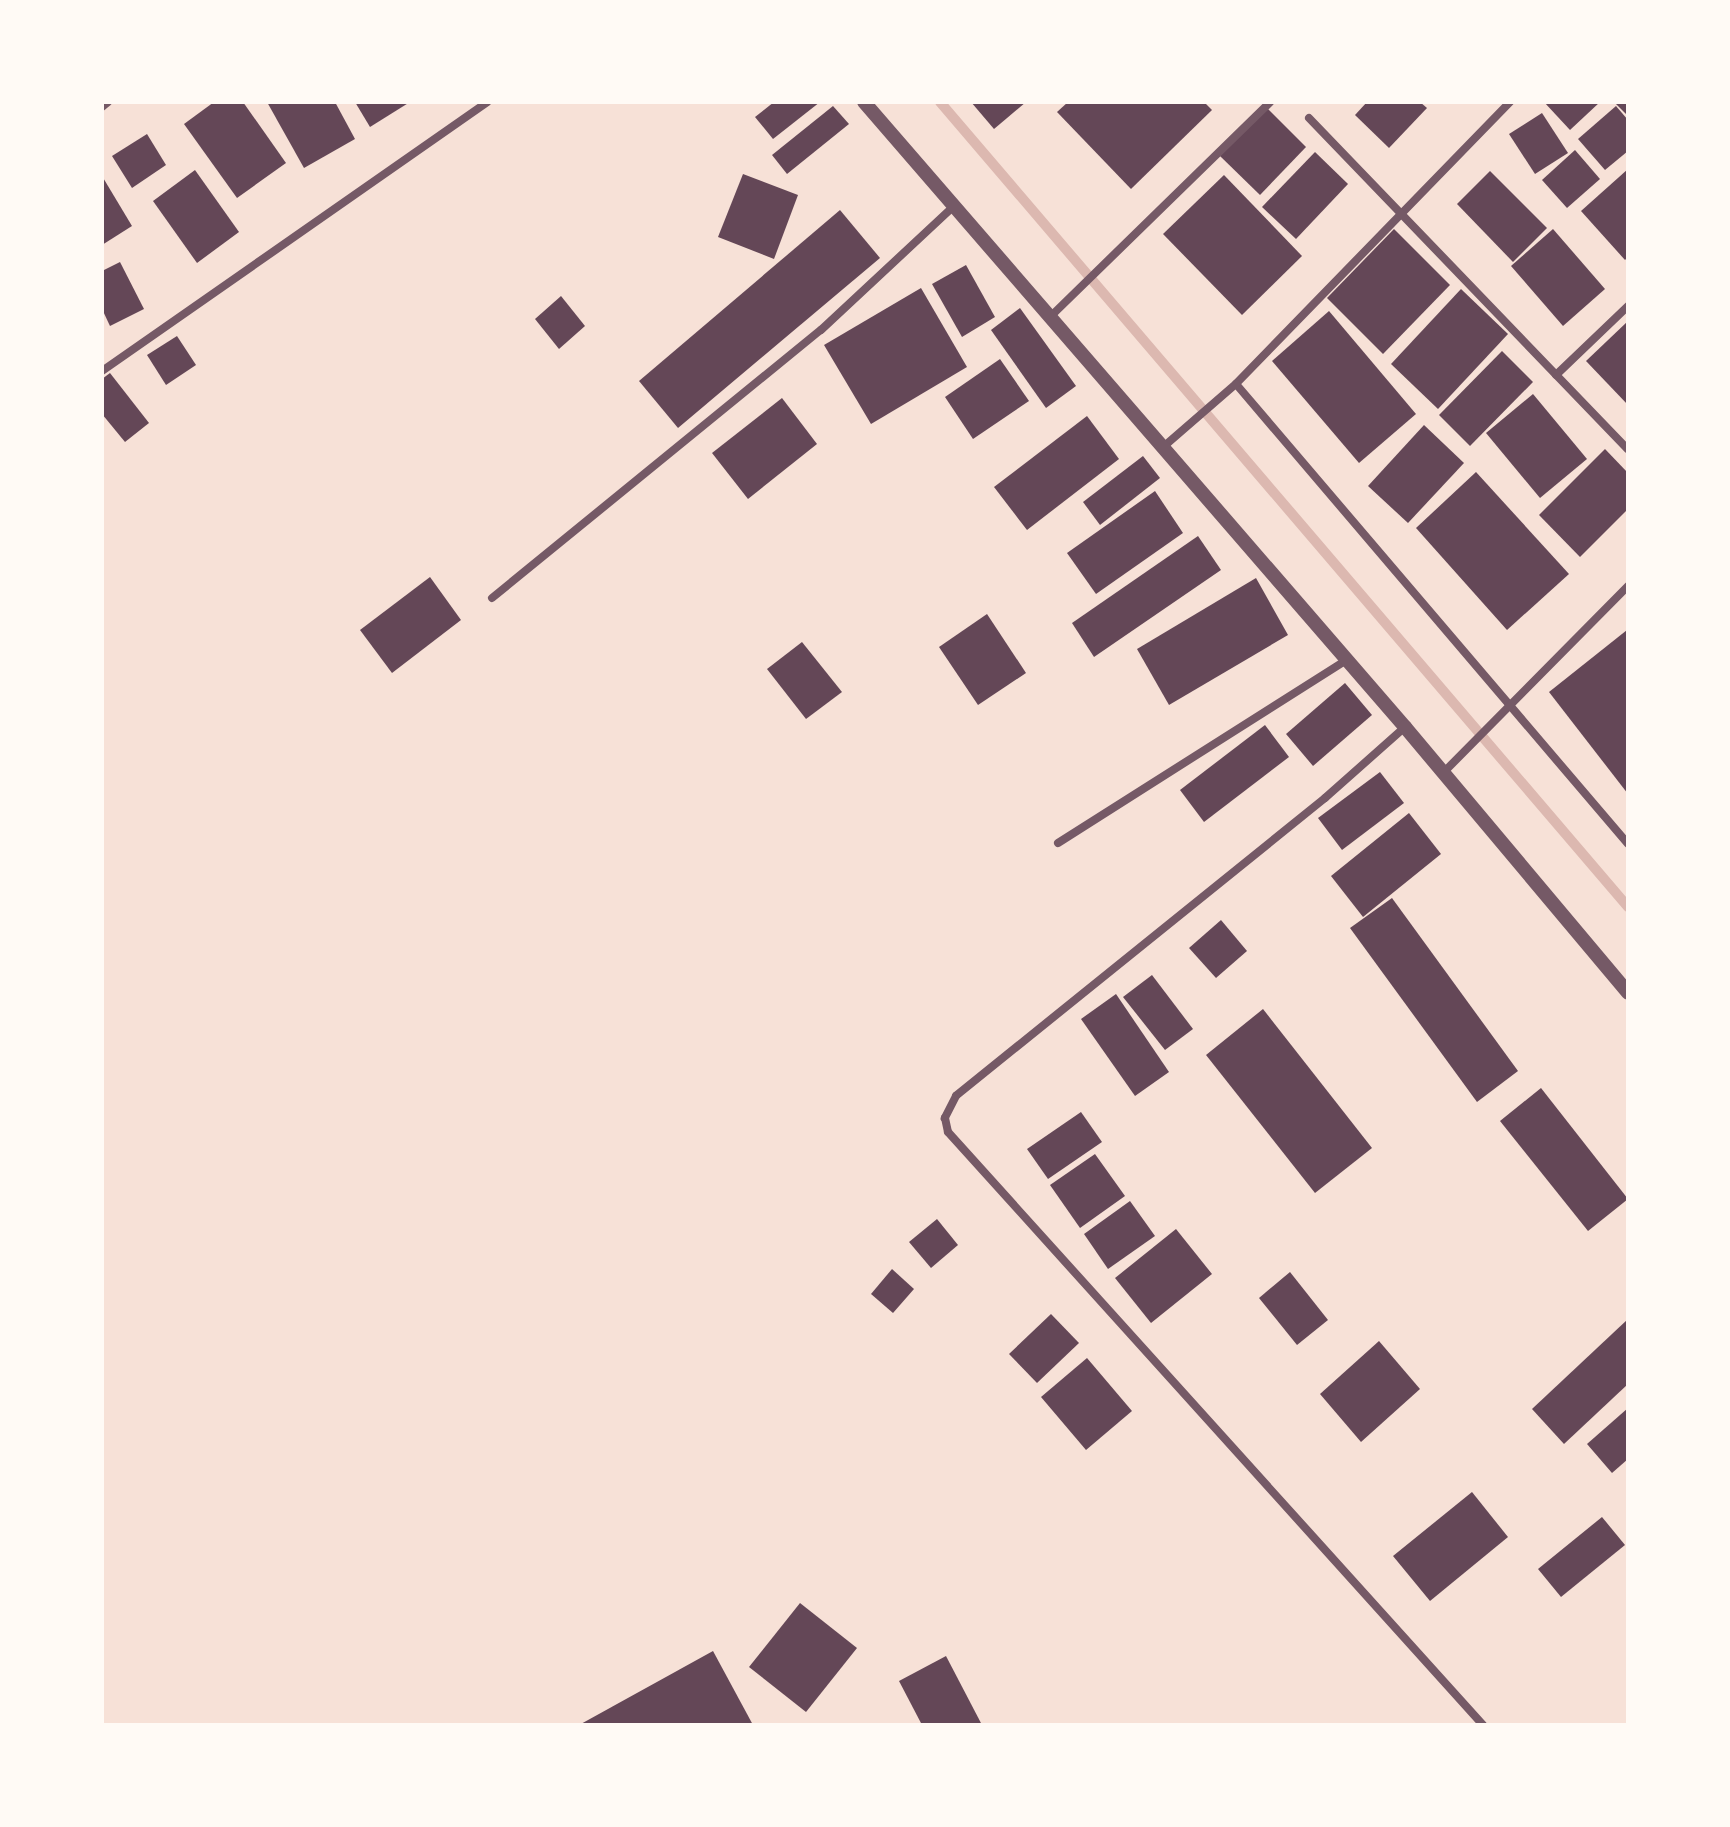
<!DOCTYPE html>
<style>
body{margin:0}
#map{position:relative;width:1730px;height:1827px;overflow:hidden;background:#f7e1d7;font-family:"Fira Sans",sans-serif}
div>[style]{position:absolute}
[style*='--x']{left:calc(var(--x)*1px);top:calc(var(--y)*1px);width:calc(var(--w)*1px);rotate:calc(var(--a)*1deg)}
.stream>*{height:10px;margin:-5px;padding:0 5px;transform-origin:5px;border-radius:5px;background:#dcb8b0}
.building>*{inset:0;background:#644757}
.minor>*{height:8px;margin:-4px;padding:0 4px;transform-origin:4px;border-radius:4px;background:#755966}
.tertiary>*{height:14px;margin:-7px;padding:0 7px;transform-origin:7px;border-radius:7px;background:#755966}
span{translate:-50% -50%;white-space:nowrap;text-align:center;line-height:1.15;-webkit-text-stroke:8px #fffaf5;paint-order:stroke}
.frame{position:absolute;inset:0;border:104px solid #fffaf5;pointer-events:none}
</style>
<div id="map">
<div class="stream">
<i style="--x:940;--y:102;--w:1059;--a:49.48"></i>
</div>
<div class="building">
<i style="clip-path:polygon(214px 102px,243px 102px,286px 163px,237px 198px,184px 124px)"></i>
<i style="clip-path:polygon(267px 102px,335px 102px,355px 139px,304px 168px)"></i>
<i style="clip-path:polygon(355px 102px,410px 102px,370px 127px)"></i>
<i style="clip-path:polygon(774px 102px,820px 102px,773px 139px,755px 117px)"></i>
<i style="clip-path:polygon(971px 102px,1026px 102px,994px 129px)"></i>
<i style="clip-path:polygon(1068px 102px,1204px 102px,1212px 110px,1131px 189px,1057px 112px)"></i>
<i style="clip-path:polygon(1367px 102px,1420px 102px,1427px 108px,1389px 148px,1355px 115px)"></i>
<i style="clip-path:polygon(1544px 102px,1600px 102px,1570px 130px)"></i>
<i style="clip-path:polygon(1614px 102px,1628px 102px,1628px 116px)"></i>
<i style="clip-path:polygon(833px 106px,849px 124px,787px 174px,772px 155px)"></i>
<i style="clip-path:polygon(1616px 106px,1628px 120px,1628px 151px,1605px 170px,1578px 139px)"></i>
<i style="clip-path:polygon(1267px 108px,1306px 147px,1260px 195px,1220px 156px)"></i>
<i style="clip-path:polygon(1542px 113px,1568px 153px,1535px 174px,1509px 134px)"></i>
<i style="clip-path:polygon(147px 134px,166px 165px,132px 188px,112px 156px)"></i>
<i style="clip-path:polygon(1575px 150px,1600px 179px,1567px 208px,1542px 180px)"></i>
<i style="clip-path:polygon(1315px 152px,1348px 184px,1296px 239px,1262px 207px)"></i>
<i style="clip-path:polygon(1628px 169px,1628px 257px,1625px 260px,1581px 211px)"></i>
<i style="clip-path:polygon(195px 170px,239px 232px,197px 263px,153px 201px)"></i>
<i style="clip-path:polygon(1490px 171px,1547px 228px,1513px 262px,1457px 204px)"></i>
<i style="clip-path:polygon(743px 174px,798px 195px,774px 259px,718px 237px)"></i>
<i style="clip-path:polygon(1224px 175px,1302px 256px,1242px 315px,1163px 234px)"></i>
<i style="clip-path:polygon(102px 176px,132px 226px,102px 245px)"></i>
<i style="clip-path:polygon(840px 210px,880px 258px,678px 428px,639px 381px)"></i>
<i style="clip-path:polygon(1394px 229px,1450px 285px,1383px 354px,1327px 298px)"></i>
<i style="clip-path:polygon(1553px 229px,1605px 289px,1563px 326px,1511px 266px)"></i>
<i style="clip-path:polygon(120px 262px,144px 309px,110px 326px,102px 309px,102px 271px)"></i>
<i style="clip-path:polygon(966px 265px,995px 317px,962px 337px,932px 284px)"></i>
<i style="clip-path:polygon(921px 288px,967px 367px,871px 424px,824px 345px)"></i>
<i style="clip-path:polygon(1461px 289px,1508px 334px,1438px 409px,1391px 364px)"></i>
<i style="clip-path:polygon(561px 296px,585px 326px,559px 349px,535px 319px)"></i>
<i style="clip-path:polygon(1020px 308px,1076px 386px,1046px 408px,991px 330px)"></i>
<i style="clip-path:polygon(1329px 311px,1416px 414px,1359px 463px,1272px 361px)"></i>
<i style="clip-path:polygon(1628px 321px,1628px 405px,1586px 361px)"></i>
<i style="clip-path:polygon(177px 336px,196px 365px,166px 385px,147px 355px)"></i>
<i style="clip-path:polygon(1502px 351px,1533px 382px,1470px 446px,1439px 415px)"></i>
<i style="clip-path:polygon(1000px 359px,1029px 401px,973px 439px,945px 397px)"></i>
<i style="clip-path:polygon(110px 373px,149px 423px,125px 442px,102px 414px,102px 379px)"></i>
<i style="clip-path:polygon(1533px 394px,1587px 459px,1540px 498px,1486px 433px)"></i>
<i style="clip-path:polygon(782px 398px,817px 444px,748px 499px,712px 453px)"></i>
<i style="clip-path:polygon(1087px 416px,1119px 459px,1027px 530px,994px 487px)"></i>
<i style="clip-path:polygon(1424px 425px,1464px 463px,1408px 523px,1368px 486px)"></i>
<i style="clip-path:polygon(1605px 449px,1628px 473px,1628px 509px,1580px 557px,1539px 515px)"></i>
<i style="clip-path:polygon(1143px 456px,1160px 478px,1100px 525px,1083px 502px)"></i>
<i style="clip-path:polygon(1476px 472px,1569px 574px,1507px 630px,1416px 528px)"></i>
<i style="clip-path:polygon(1155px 491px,1183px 533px,1096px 594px,1067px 553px)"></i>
<i style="clip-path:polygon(1198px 536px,1221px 570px,1094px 657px,1072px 623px)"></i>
<i style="clip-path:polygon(430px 577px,461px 620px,392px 673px,360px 630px)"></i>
<i style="clip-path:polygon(1256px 578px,1288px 635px,1169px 705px,1137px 649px)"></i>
<i style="clip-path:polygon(987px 614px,1026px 673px,978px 705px,939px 647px)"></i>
<i style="clip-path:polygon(1627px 630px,1628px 632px,1628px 794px,1549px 692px)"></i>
<i style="clip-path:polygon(802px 642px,842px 692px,806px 719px,767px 669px)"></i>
<i style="clip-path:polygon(1345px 683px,1372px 715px,1313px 766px,1286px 734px)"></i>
<i style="clip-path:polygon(1265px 725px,1289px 757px,1204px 822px,1180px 790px)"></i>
<i style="clip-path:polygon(1380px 772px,1404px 803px,1342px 850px,1318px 818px)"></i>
<i style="clip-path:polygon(1409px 813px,1441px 854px,1363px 917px,1331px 876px)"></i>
<i style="clip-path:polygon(1392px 898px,1518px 1071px,1477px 1102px,1350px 928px)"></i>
<i style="clip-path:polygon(1221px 920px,1247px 951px,1216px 978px,1189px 948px)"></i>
<i style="clip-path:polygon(1152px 975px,1193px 1029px,1165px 1050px,1123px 997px)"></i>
<i style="clip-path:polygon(1116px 994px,1169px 1072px,1135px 1096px,1081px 1019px)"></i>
<i style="clip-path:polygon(1263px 1009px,1372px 1148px,1315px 1193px,1206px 1055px)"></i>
<i style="clip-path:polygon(1541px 1088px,1628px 1199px,1588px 1231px,1500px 1121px)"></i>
<i style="clip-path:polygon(1081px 1112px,1102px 1142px,1048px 1179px,1027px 1149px)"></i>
<i style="clip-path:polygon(1095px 1154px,1125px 1196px,1080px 1228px,1050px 1185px)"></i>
<i style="clip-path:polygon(1130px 1201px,1155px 1236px,1108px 1269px,1084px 1234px)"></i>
<i style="clip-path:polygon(937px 1219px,958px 1245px,931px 1268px,909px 1242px)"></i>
<i style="clip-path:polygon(1176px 1229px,1212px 1274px,1151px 1323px,1115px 1278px)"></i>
<i style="clip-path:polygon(892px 1269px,914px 1289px,893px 1313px,871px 1294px)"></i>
<i style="clip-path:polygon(1290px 1272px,1328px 1320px,1297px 1345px,1259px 1298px)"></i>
<i style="clip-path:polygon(1051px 1314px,1079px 1343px,1037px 1383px,1009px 1354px)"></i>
<i style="clip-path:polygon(1628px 1319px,1628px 1384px,1564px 1444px,1532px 1409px)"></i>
<i style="clip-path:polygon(1379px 1341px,1420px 1389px,1361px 1442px,1320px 1394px)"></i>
<i style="clip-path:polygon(1087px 1358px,1132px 1411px,1086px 1450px,1041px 1397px)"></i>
<i style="clip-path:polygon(1628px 1408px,1628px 1459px,1612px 1473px,1587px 1444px)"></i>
<i style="clip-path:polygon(1472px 1492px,1508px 1537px,1430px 1601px,1393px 1556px)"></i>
<i style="clip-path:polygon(1602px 1517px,1625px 1545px,1561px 1597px,1538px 1569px)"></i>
<i style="clip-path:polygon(800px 1603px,857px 1648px,806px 1712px,749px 1667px)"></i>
<i style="clip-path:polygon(713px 1651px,753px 1725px,579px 1725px)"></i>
<i style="clip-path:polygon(946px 1656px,982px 1725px,922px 1725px,899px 1681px)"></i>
</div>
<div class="minor">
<i style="--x:1510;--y:102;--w:393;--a:134.2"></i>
<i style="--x:1236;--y:384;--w:604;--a:49.56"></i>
<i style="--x:102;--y:107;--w:8;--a:-40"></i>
<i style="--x:1309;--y:118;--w:460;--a:46.1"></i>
<i style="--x:1049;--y:318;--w:309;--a:-44.3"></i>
<i style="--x:102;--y:371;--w:470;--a:-34.9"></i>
<i style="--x:1556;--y:375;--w:100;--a:-43.8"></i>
<i style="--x:1162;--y:448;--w:98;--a:-40.9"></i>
<i style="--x:492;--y:598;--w:424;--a:-39.2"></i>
<i style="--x:821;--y:330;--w:182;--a:-43"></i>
<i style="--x:1405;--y:727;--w:107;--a:138.4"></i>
<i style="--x:1325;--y:798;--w:474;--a:141.1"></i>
<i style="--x:956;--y:1096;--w:25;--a:117"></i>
<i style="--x:945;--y:1118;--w:14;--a:78"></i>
<i style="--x:948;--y:1132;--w:799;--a:47.94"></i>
<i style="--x:1443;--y:773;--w:263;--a:-45.3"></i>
<i style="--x:1058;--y:843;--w:341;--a:-32.4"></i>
</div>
<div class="tertiary">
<i style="--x:864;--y:102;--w:827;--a:49.12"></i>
<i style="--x:1405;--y:727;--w:347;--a:50"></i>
</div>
<div class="frame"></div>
</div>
